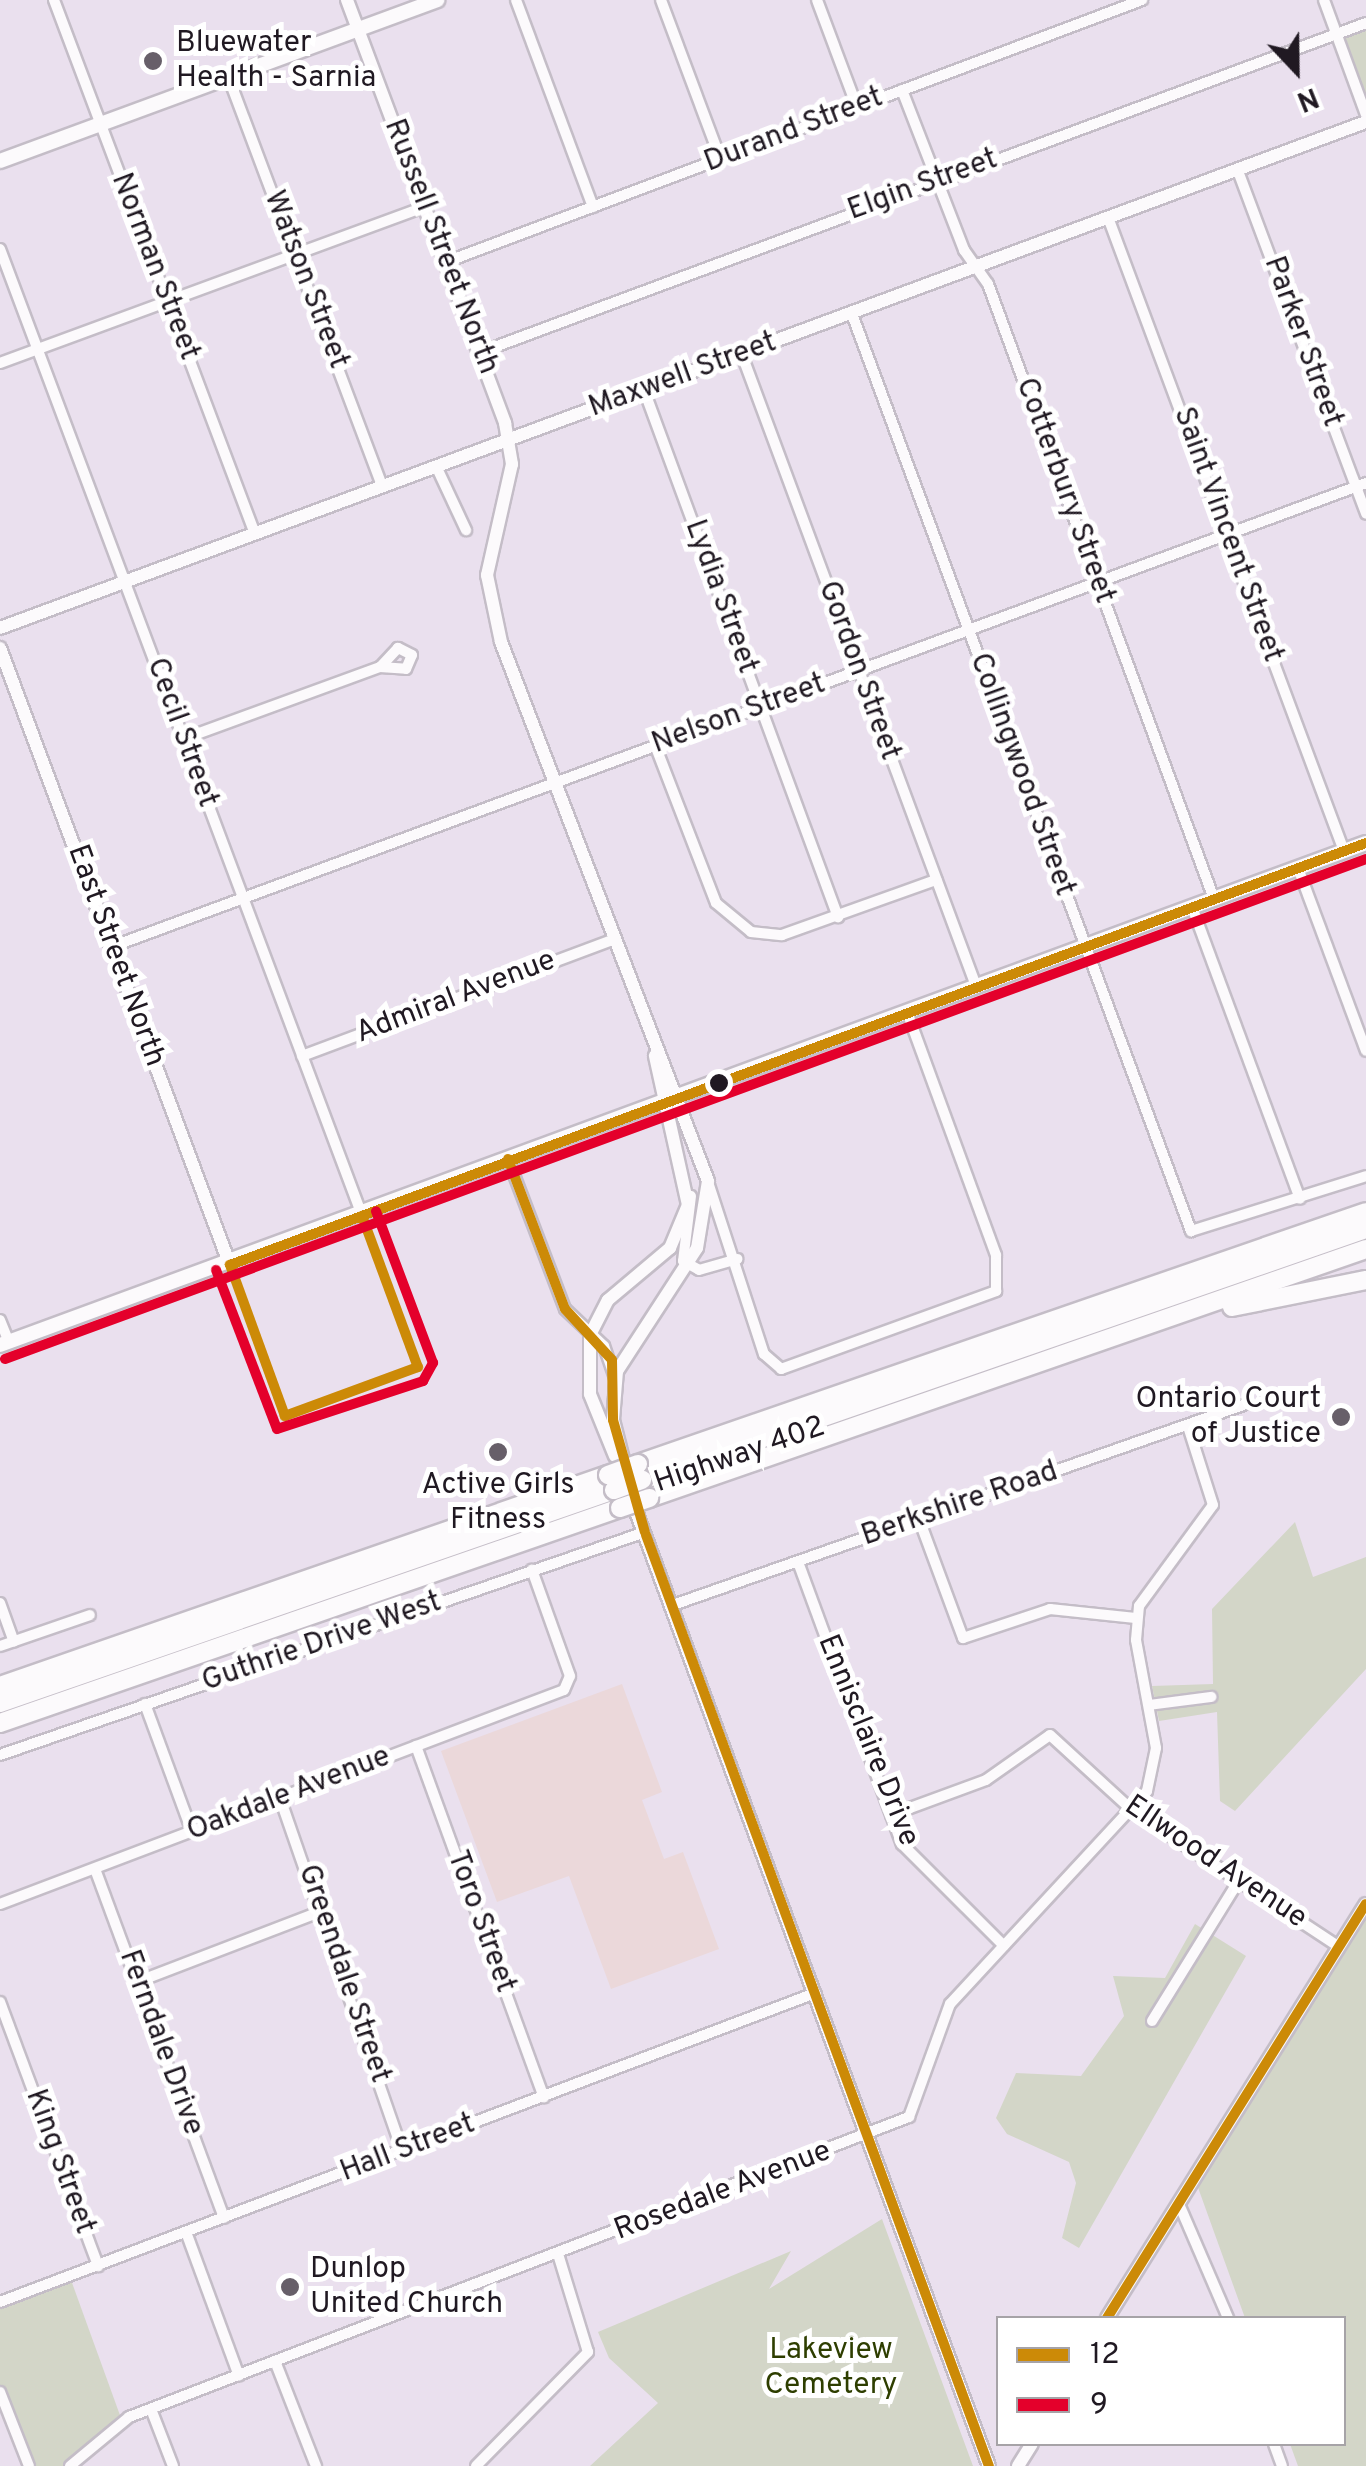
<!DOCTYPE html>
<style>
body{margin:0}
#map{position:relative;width:1366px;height:2466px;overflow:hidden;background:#eae0ee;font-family:Overpass,sans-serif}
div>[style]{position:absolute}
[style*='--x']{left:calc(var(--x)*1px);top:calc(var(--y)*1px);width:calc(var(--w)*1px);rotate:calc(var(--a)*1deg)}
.education>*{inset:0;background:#ebd8da}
.green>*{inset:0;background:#d3d6c8}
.roads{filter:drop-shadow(2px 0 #c4bdc7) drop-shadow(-2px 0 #c4bdc7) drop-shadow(0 2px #c4bdc7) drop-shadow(0 -2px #c4bdc7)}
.minor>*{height:10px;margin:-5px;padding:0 5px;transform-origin:5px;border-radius:5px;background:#fcfafc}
.tertiary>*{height:12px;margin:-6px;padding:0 6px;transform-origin:6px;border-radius:6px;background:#fcfafc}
.secondary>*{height:14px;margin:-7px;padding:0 7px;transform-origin:7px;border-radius:7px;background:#fcfafc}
.motorway>*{height:18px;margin:-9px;padding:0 9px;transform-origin:9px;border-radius:9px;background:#fcfafc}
.bridges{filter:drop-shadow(2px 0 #c4bdc7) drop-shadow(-2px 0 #c4bdc7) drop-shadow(0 2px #c4bdc7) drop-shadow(0 -2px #c4bdc7)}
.motorway-bridge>*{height:18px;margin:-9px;padding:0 9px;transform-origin:9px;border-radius:9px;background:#fcfafc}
.bus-1>*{height:10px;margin:-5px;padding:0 5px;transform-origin:5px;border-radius:5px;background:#cc8a07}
.bus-2>*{height:10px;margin:-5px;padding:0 5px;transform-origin:5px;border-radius:5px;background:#e4002b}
.dots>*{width:28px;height:28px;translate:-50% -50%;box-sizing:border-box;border:5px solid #fff;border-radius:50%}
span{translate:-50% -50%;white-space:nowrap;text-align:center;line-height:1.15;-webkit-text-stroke:10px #fff;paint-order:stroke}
.poi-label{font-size:30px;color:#201922}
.left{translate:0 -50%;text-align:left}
.right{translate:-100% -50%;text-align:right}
.street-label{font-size:30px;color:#201922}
.park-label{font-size:30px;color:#2e3e00}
.legend{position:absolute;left:996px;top:2316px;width:350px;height:130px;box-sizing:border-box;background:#fff;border:2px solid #a6a3a7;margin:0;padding:12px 18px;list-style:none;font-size:30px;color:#201922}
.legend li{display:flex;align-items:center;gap:20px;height:50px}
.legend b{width:50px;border:2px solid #a6a3a7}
.north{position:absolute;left:1246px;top:20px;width:100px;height:100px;-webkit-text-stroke:8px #fff;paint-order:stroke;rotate:158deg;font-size:28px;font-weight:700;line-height:40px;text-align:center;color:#201922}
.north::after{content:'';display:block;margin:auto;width:35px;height:45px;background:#201922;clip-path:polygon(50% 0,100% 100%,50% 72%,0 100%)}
</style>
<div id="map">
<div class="education">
<i style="clip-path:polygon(622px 1684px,662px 1792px,642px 1800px,664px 1859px,683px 1852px,719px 1949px,611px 1989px,569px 1876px,497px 1902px,441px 1751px)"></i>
</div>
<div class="green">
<i style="clip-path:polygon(1366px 26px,1366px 101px,1342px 35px)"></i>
<i style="clip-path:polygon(1295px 1522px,1313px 1577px,1366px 1557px,1366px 1669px,1235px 1811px,1220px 1801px,1217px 1712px,1159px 1721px,1152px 1686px,1213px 1684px,1212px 1609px)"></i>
<i style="clip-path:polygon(1366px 1909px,1366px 2466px,1298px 2466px,1290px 2444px,1344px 2444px,1344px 2318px,1245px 2318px,1196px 2182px)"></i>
<i style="clip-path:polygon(1195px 1924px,1246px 1956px,1079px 2248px,1062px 2238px,1076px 2183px,1069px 2162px,1007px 2134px,996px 2118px,1016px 2073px,1081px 2076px,1124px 2016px,1113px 1976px,1165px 1978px)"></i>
<i style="clip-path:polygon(882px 2219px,973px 2466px,590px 2466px,658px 2403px,609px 2358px,598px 2332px,791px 2251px,769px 2289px)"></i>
<i style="clip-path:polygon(71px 2280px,121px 2418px,67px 2466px,31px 2466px,0 2385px,0 2307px)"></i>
</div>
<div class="roads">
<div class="minor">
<i style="--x:54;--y:0;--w:571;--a:69.37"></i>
<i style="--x:516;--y:0;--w:221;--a:69.6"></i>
<i style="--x:661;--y:0;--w:169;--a:69.5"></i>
<i style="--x:817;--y:0;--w:114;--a:69.5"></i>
<i style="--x:1324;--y:0;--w:122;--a:69.9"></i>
<i style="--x:228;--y:76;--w:437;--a:69.4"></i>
<i style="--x:902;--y:90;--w:172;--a:68.8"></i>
<i style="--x:964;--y:250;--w:42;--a:54.8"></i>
<i style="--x:988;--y:284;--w:655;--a:69.82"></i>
<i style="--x:1238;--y:171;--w:366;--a:69.5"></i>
<i style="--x:1109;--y:220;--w:673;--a:69.57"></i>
<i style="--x:0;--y:249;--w:1032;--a:69.46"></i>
<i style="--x:446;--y:262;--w:744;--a:-20.63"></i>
<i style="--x:852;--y:314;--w:978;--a:69.71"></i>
<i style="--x:1191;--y:1231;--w:183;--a:-17.4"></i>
<i style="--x:481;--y:352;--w:944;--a:-20.39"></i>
<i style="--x:742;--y:355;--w:673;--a:69.65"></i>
<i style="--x:0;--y:363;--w:453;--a:-20.2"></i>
<i style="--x:644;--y:390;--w:562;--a:69.79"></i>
<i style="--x:436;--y:466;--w:71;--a:64.9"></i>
<i style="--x:183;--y:739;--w:210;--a:-20.1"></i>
<i style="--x:380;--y:667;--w:26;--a:4"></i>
<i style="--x:406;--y:669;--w:15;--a:-67"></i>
<i style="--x:412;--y:655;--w:16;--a:-153"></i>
<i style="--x:398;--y:648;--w:26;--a:133"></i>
<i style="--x:655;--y:745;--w:169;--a:68.9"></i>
<i style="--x:716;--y:903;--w:45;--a:39.6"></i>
<i style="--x:751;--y:932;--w:31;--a:6"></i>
<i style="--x:782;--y:935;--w:164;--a:-19.7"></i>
<i style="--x:1298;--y:868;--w:195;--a:69.6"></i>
<i style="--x:1192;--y:907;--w:311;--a:69.7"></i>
<i style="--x:111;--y:947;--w:1338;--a:-20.29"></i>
<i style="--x:302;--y:1056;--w:329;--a:-20.5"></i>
<i style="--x:508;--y:1159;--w:160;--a:69.2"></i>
<i style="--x:565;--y:1309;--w:54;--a:43.5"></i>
<i style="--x:604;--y:1346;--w:34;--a:71"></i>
<i style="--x:708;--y:1182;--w:181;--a:72"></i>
<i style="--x:764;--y:1354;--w:23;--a:41"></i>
<i style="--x:781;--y:1369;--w:229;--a:-19.9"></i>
<i style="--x:996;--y:1291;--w:36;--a:-90"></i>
<i style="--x:996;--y:1255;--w:259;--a:-110.1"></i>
<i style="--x:691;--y:1196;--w:65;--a:97"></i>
<i style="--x:683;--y:1261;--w:18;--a:29"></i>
<i style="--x:699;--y:1270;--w:40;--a:-16"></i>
<i style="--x:0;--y:1320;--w:24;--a:68"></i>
<i style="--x:919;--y:1519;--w:127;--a:69.7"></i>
<i style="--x:963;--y:1638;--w:92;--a:-18.4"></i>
<i style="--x:1050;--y:1609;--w:86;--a:6"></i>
<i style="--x:798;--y:1562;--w:301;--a:69.8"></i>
<i style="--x:902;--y:1844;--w:144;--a:45"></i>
<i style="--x:0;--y:1603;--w:41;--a:70.3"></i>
<i style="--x:673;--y:1605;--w:607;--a:-19.33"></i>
<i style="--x:0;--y:1646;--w:95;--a:-19"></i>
<i style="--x:145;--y:1704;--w:136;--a:69.8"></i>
<i style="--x:1149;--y:1705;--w:63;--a:-7.4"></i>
<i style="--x:416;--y:1746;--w:374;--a:70"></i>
<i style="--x:0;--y:1755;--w:682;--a:-19.07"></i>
<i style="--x:280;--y:1798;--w:373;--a:70.9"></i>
<i style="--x:891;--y:1815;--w:101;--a:-20.2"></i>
<i style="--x:986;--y:1780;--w:78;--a:-35.1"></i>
<i style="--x:1050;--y:1735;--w:113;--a:42.5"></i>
<i style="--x:1133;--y:1811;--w:247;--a:33.4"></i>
<i style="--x:95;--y:1869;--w:372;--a:69.7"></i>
<i style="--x:0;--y:1904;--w:603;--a:-20.78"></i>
<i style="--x:564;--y:1690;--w:15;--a:-67"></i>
<i style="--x:570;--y:1676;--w:113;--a:-109.7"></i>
<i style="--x:137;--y:1982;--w:198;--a:-21"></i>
<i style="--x:0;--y:2002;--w:282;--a:69.6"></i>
<i style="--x:1152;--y:2021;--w:166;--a:-58.3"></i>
<i style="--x:1179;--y:2204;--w:124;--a:66.7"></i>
<i style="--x:186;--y:2232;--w:153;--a:69.8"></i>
<i style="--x:0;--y:2302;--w:872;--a:-20.76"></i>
<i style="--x:275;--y:2361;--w:113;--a:68.7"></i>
<i style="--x:0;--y:2392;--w:79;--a:68.6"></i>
<i style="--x:151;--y:2409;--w:61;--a:68.9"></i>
<i style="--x:1274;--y:2444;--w:23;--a:70"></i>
<i style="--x:70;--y:2466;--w:77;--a:-39.7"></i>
<i style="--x:129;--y:2417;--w:836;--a:-21.04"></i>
<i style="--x:909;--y:2117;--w:120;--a:-70.1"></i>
<i style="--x:950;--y:2004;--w:290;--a:-47.2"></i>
<i style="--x:1147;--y:1791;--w:44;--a:-78.2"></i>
<i style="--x:1156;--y:1748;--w:110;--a:-100.5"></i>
<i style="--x:1136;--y:1640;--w:34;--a:-85"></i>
<i style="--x:1139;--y:1606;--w:125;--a:-53.8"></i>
<i style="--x:1213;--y:1505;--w:83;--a:-107.6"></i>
<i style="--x:476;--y:2466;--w:160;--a:-45.5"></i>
<i style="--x:588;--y:2352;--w:102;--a:-107"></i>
</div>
<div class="tertiary">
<i style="--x:347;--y:0;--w:452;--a:69.5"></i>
<i style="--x:505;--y:423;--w:42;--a:80.3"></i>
<i style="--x:512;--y:464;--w:114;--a:102.7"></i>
<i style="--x:487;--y:575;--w:68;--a:78.2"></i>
<i style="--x:501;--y:642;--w:577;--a:68.99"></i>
<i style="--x:708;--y:1181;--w:68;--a:99.3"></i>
<i style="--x:697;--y:1248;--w:147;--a:123"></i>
<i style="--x:617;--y:1371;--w:49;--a:94.7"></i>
<i style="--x:613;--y:1420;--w:57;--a:75.7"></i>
<i style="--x:0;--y:628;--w:1457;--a:-20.33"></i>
<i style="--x:0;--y:648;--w:658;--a:69.56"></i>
<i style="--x:615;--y:1456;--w:67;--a:-112"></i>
<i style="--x:590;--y:1394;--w:59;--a:-90"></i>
<i style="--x:590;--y:1335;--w:39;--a:-63"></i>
<i style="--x:608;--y:1300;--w:81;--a:-40"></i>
<i style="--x:670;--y:1248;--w:47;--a:-67.3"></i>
<i style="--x:688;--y:1205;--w:153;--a:-102.5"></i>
<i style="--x:624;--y:1479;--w:1052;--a:69.71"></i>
<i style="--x:1107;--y:2318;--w:488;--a:-58"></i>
<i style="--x:1018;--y:2466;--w:26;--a:-58"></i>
</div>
<div class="secondary">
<i style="--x:0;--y:161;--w:466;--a:-20.2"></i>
<i style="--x:0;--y:1345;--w:1455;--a:-20.18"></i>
</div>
<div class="motorway">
<i style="--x:1232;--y:1307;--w:137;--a:-11.4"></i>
<i style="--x:638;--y:1464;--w:770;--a:-19.09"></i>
<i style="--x:642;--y:1480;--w:766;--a:-19.12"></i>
<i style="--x:649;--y:1498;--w:759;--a:-19.15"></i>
<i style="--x:0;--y:1686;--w:644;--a:-19.14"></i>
<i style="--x:0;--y:1703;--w:650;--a:-19.13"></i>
<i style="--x:0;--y:1723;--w:656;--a:-19.13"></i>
</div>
</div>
<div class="bridges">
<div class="motorway-bridge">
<i style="--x:608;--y:1475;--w:32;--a:-20"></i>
<i style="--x:614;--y:1490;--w:30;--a:-20"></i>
<i style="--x:620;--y:1508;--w:31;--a:-19"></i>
</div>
</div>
<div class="bus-1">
<i style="--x:508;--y:1159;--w:160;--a:69.2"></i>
<i style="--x:565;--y:1309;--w:69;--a:47.3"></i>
<i style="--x:612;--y:1360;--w:60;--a:89"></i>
<i style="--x:613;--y:1420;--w:116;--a:74.1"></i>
<i style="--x:362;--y:1216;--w:161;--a:69.7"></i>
<i style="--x:418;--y:1367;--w:142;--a:159.8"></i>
<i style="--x:285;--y:1416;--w:161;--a:-110"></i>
<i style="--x:230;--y:1265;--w:1212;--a:-20.38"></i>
<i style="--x:646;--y:1535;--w:992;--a:69.78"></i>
<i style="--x:1107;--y:2318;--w:488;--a:-58"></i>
</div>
<div class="bus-2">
<i style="--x:216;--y:1270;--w:170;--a:69"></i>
<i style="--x:277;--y:1429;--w:154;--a:-18.2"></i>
<i style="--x:423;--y:1381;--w:21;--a:-61"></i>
<i style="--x:433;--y:1363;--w:162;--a:-110.6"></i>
<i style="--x:5;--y:1359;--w:1450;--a:-20.17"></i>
</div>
<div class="dots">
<i style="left:153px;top:61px;background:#675f69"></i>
<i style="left:719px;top:1083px;background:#201922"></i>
<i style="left:1341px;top:1417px;background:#675f69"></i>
<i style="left:498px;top:1452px;background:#675f69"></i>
<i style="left:290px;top:2287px;background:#675f69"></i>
</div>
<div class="poi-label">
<span class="left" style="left:176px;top:61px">Bluewater<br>Health - Sarnia</span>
<span class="right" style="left:1321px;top:1417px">Ontario Court<br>of Justice</span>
<span style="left:498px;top:1503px">Active Girls<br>Fitness</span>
<span class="left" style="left:310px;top:2287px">Dunlop<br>United Church</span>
</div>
<div class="street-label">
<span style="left:794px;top:131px;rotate:-21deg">Durand Street</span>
<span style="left:923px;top:186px;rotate:-20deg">Elgin Street</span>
<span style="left:440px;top:247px;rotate:69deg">Russell Street North</span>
<span style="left:154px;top:267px;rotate:69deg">Norman Street</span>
<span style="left:305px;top:280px;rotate:69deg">Watson Street</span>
<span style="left:1302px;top:342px;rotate:70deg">Parker Street</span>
<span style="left:683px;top:376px;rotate:-20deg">Maxwell Street</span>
<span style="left:1064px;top:491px;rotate:70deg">Cotterbury Street</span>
<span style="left:1227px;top:535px;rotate:70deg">Saint Vincent Street</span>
<span style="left:720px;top:597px;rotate:70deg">Lydia Street</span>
<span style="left:858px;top:671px;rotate:70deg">Gordon Street</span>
<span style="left:739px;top:715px;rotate:-20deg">Nelson Street</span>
<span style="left:181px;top:733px;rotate:70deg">Cecil Street</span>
<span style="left:1021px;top:775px;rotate:70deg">Collingwood Street</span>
<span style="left:115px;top:956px;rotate:70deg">East Street North</span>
<span style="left:456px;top:998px;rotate:-21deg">Admiral Avenue</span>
<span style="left:740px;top:1456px;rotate:-19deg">Highway 402</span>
<span style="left:960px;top:1505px;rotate:-19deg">Berkshire Road</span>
<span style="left:322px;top:1643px;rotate:-19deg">Guthrie Drive West</span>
<span style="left:867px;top:1741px;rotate:68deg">Ennisclaire Drive</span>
<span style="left:289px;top:1795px;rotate:-21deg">Oakdale Avenue</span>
<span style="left:1215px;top:1863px;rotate:34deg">Ellwood Avenue</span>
<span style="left:480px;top:1922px;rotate:70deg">Toro Street</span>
<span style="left:343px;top:1974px;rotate:71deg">Greendale Street</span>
<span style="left:160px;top:2043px;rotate:70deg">Ferndale Drive</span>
<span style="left:408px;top:2149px;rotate:-21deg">Hall Street</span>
<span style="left:59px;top:2162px;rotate:70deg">King Street</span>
<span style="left:723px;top:2192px;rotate:-21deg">Rosedale Avenue</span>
</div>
<div class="park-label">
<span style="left:831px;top:2368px">Lakeview<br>Cemetery</span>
</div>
<ul class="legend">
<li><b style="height:12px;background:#cc8a07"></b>12</li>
<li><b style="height:12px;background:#e4002b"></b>9</li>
</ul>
<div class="north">N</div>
</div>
